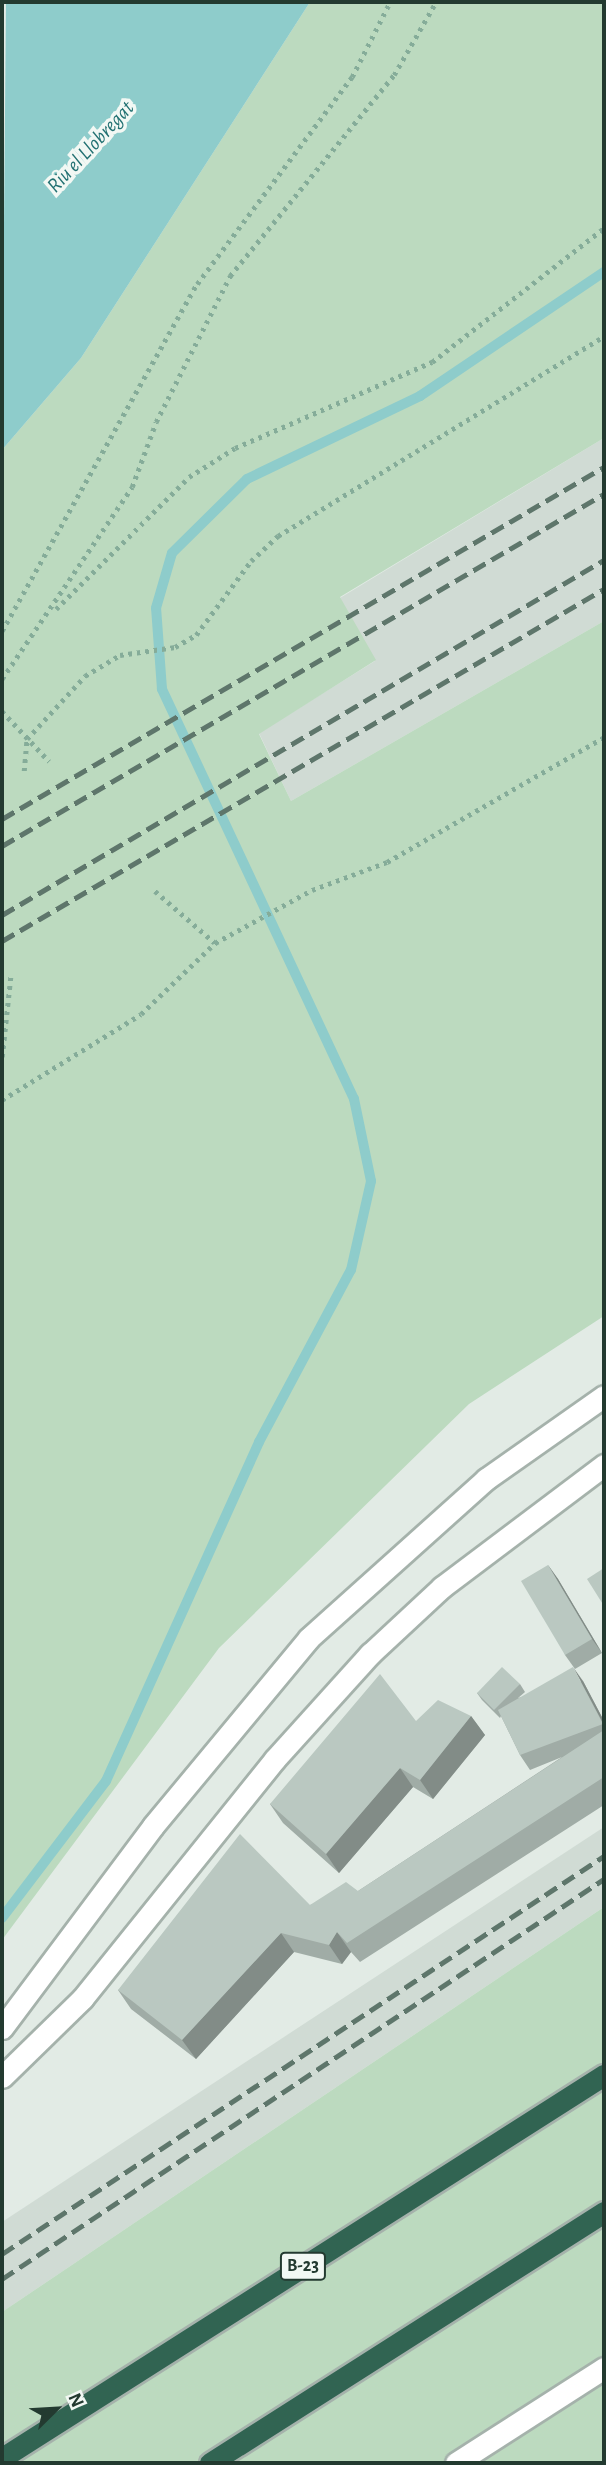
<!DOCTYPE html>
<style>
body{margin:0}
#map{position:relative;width:606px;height:2465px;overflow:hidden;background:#e2ebe5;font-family:"Alegreya Sans",sans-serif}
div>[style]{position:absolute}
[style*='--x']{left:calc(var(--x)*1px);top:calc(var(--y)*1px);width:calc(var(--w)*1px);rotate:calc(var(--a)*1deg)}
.built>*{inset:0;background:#d0dbd4}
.green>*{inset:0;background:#bcdabf}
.water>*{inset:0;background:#8ecccb}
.stream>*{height:10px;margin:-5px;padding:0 5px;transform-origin:5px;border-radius:5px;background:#8ecccb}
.path>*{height:4.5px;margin-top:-2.25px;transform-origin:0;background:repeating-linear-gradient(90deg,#85ac99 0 3.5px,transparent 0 8.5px)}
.roads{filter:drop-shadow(2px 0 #a5b2ab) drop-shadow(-2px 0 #a5b2ab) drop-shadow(0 2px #a5b2ab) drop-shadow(0 -2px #a5b2ab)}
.street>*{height:21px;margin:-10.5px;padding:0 10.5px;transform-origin:10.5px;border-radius:10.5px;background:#fff}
.secondary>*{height:21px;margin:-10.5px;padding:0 10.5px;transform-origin:10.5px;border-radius:10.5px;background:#fff}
.highway>*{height:21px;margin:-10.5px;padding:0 10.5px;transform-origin:10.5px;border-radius:10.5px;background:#316452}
.rail>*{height:5px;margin-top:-2.5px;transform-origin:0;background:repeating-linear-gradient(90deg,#5e766b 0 14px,transparent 0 21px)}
.wall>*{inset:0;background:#a0aca6}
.shaded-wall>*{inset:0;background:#828c87}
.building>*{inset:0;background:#bac8c1}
span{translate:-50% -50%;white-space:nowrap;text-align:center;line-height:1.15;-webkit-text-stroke:7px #f2f8f4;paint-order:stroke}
.shield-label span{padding:2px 5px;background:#f2f8f4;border:2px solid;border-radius:5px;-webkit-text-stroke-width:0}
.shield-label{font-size:18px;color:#233a30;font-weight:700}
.water-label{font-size:21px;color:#227172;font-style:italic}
.frame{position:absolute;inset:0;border:4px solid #233a30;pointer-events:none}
.north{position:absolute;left:21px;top:2374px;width:70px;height:70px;-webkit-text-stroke:5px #f2f8f4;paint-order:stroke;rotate:66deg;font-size:19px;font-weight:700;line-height:28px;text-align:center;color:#233a30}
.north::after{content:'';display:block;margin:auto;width:24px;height:32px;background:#233a30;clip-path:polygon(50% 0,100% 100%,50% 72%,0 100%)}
</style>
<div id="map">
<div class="built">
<i style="clip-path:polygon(604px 438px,604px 621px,291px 801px,259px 733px,375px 661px,340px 598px)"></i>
<i style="clip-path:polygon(604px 1827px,604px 1907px,2px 2312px,2px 2222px)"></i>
</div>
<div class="green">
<i style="clip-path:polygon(310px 2px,604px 2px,604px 438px,340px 597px,376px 660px,259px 734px,291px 801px,604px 621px,604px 1316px,469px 1404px,219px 1648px,2px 1940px,2px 450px,81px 358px)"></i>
<i style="clip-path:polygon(604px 1907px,604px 2463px,2px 2463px,2px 2312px)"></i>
</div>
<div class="water">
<i style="clip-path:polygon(6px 2px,310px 2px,81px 358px,2px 450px)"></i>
</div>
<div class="stream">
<i style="--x:2;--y:1918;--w:172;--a:-52.8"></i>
<i style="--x:106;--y:1781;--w:372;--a:-65.7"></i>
<i style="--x:259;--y:1442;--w:195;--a:-61.9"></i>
<i style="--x:351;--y:1270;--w:91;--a:-77.3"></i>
<i style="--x:371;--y:1181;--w:84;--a:-101.7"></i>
<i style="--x:354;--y:1099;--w:453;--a:-115.1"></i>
<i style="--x:162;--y:689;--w:81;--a:-94.2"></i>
<i style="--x:156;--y:608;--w:57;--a:-73.8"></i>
<i style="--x:172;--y:553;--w:105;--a:-44.6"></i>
<i style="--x:247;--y:479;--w:192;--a:-25.6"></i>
<i style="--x:420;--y:396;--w:222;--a:-34"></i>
</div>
<div class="path">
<i style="--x:56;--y:609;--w:187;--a:-44.8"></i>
<i style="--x:189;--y:477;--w:54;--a:-32.2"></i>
<i style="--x:235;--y:448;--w:215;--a:-23.6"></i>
<i style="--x:432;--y:362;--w:218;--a:-37.9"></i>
<i style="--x:2;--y:631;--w:398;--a:-60.7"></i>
<i style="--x:197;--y:284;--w:259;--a:-53.2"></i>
<i style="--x:352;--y:77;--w:84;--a:-63.1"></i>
<i style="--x:2;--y:679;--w:232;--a:-55.9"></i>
<i style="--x:132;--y:487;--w:69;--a:-69.7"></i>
<i style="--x:156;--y:422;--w:164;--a:-63.1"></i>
<i style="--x:230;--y:276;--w:259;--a:-50.8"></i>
<i style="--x:394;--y:75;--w:84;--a:-60.1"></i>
<i style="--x:2;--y:711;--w:69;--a:46.8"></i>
<i style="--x:24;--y:771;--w:32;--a:-85"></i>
<i style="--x:27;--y:739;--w:86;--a:-47.4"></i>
<i style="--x:85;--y:676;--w:41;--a:-31"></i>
<i style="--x:120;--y:655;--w:56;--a:-8.3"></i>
<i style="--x:175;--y:647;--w:24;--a:-30"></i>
<i style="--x:196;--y:635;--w:92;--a:-53.4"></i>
<i style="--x:251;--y:561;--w:37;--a:-43"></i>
<i style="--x:278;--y:536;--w:382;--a:-31.5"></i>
<i style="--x:155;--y:891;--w:79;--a:40.9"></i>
<i style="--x:2;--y:1057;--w:84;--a:-83.9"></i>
<i style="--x:2;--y:1100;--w:163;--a:-31.7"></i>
<i style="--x:141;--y:1014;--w:103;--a:-43.8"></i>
<i style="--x:215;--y:943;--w:111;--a:-28.7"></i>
<i style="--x:312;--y:890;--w:80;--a:-20.5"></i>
<i style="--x:387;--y:862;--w:250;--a:-29.9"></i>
</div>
<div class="roads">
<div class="street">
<i style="--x:456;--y:2463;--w:176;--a:-32.7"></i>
</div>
<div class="secondary">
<i style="--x:2;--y:2028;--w:252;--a:-53.2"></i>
<i style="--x:153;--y:1826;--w:244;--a:-50.3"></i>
<i style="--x:309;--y:1638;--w:238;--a:-41.9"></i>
<i style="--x:486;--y:1479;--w:144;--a:-35.1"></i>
<i style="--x:2;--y:2077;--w:112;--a:-44.3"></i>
<i style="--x:82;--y:1999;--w:308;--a:-51.2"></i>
<i style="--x:275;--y:1759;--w:142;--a:-47.9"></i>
<i style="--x:370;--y:1654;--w:98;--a:-42.9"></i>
<i style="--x:442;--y:1587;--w:203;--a:-37"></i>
</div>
<div class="highway">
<i style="--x:2;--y:2458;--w:714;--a:-32.47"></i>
<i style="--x:210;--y:2463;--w:467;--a:-32.5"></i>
</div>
</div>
<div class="rail">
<i style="--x:2;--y:819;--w:697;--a:-30.32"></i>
<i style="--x:2;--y:846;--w:697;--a:-30.32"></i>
<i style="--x:2;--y:915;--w:699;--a:-30.53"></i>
<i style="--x:2;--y:941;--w:697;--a:-30.32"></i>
<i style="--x:2;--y:2254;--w:722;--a:-33.47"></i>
<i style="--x:2;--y:2279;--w:723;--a:-33.6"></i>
</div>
<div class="wall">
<i style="clip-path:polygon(548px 1565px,558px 1579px,602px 1653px,575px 1669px,565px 1655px)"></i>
<i style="clip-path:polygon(583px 1681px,604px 1721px,604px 1805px,360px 1962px,351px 1952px,342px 1964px,294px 1952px,196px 2059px,131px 2009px,118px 1990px,310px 1905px,358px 1891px,562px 1757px,530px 1770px,520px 1755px,501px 1716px,500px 1718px,482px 1700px,477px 1693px,520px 1684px,525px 1692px,518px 1698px)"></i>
<i style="clip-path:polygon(471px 1716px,485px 1735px,433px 1799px,413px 1787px,339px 1873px,283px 1823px,270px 1804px,416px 1721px)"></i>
</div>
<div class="shaded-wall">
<i style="clip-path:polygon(548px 1565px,558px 1579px,602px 1653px,592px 1639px)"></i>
<i style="clip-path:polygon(573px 1667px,583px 1681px,604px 1721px,604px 1725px)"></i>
<i style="clip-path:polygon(471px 1716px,485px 1735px,433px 1799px,420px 1780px)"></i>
<i style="clip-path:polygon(400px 1768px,413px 1787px,339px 1873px,326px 1854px)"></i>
<i style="clip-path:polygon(337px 1932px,351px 1952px,342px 1964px,329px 1945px)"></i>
<i style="clip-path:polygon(281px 1933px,294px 1952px,196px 2059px,182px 2040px)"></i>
</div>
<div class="building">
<i style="clip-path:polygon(548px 1565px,592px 1639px,565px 1655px,521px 1581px)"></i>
<i style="clip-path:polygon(604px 1568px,604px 1606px,587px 1579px)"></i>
<i style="clip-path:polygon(502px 1667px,520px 1684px,494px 1710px,477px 1693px)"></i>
<i style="clip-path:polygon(573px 1667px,603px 1724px,520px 1755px,498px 1710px)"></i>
<i style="clip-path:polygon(380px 1674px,416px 1721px,438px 1700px,471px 1716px,420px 1780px,400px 1768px,326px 1854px,270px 1804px)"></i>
<i style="clip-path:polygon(604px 1730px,604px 1777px,347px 1943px,337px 1932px,329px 1945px,281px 1933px,182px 2040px,118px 1990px,240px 1834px,310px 1905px,346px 1882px,358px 1891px)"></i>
</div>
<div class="shield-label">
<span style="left:303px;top:2266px">B-23</span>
</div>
<div class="water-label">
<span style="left:91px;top:147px;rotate:-47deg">Riu el Llobregat</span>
</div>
<div class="frame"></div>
<div class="north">N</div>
</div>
